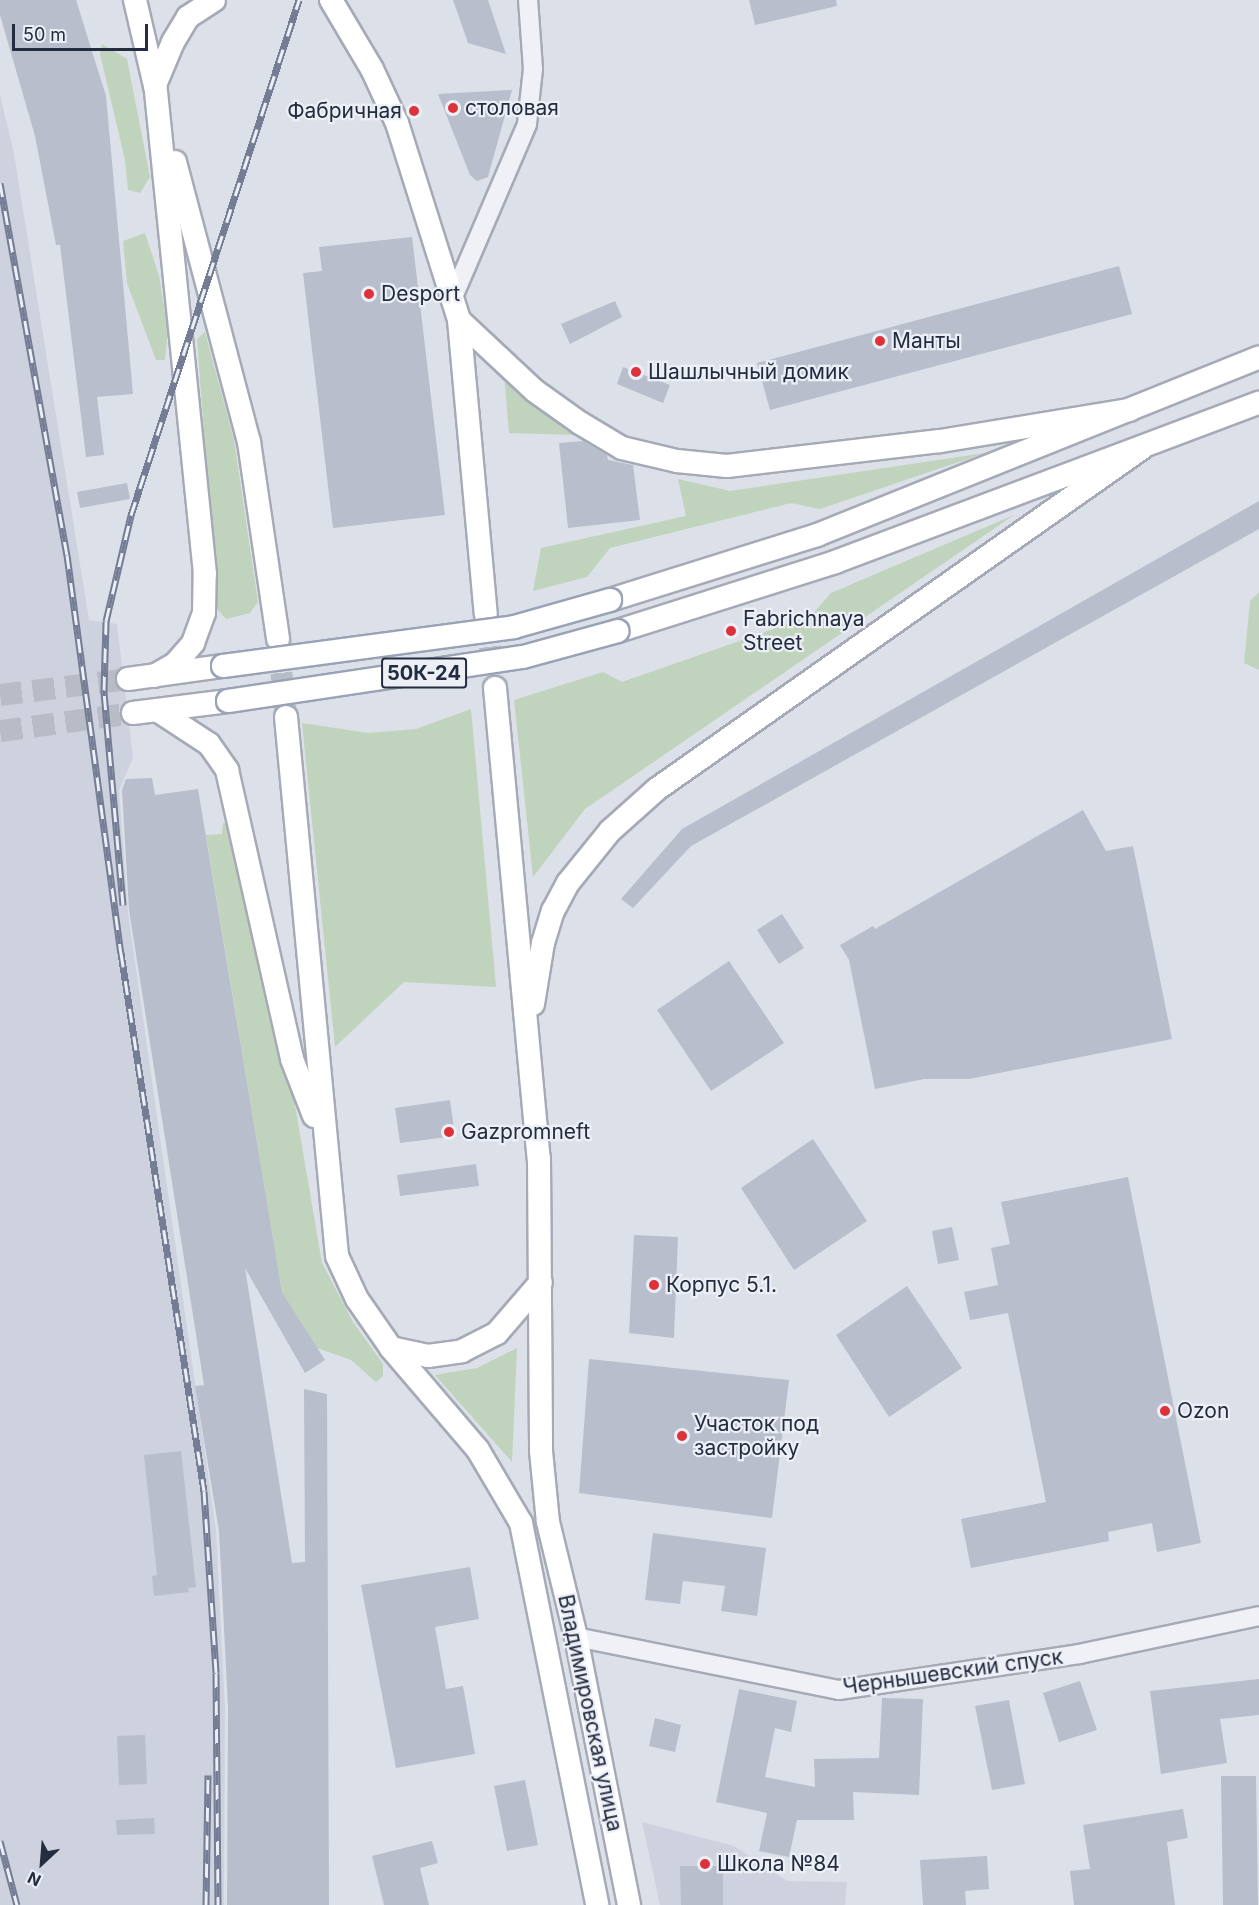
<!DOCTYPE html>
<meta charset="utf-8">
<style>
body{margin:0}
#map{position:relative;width:1259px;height:1905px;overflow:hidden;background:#dce0e8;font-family:Inter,sans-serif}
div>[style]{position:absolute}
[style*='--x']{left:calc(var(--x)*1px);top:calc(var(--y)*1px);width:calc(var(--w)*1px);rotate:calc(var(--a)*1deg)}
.built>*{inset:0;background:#ced2de}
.green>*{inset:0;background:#c0d3bd}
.building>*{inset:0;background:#b9becc}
.major-tunnel>*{height:22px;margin-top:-11px;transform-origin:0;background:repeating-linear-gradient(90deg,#b7bcc6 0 22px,transparent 0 33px)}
.roads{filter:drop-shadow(2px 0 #a5aab6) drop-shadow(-2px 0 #a5aab6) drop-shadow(0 2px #a5aab6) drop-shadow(0 -2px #a5aab6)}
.minor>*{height:18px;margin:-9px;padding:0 9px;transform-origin:9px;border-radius:9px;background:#f0f1f6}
.major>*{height:22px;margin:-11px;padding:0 11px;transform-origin:11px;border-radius:11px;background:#fff}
.rail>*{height:7px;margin-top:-3.5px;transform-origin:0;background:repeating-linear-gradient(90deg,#eceff6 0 14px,#747d94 0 28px);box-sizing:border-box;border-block:2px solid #747d94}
.bridges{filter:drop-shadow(2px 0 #9aa2b5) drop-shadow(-2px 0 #9aa2b5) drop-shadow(0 2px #9aa2b5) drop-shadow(0 -2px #9aa2b5)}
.major-bridge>*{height:22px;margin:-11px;padding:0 11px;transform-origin:11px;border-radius:11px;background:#fff}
.dots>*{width:16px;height:16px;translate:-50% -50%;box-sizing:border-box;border:3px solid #eceff6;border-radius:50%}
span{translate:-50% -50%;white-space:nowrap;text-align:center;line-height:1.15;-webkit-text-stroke:4.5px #eceff6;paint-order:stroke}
.shield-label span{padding:2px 4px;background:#eceff6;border:2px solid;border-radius:4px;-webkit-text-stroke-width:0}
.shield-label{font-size:20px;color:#242c40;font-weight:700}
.poi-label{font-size:21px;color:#242c40}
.left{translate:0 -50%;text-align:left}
.right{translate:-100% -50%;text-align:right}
.street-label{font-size:21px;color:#242c40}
.north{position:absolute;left:12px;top:1833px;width:60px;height:60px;-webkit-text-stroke:4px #eceff6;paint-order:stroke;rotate:206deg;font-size:16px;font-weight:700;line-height:24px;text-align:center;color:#242c40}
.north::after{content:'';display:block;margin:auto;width:21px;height:27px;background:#242c40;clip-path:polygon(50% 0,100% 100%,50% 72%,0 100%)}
.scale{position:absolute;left:12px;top:24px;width:136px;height:27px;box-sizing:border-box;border:3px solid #242c40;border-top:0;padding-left:8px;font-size:18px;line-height:21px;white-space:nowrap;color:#242c40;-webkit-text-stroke:4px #eceff6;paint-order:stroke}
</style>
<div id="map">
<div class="built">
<i style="clip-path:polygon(0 95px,14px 154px,89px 620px,117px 624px,133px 758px,119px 790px,128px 912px,216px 1531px,225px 1707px,224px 1905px,0 1905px)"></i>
<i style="clip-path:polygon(642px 1822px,734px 1846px,787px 1881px,847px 1882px,845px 1905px,660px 1905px)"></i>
</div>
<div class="green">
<i style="clip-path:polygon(102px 44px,127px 59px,150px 177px,140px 193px,128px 190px,125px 160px,100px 54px)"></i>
<i style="clip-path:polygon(145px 233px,159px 276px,168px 330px,165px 360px,156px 360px,127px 283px,123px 241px)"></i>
<i style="clip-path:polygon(205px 332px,234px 440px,258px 602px,250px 613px,226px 619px,217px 609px,197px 339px)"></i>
<i style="clip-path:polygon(504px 374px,579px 435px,509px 433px)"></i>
<i style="clip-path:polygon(985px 453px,820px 509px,791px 503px,610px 548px,587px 577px,533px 591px,541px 548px,686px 516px,678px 479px,730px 491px)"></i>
<i style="clip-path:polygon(1014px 515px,585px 809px,533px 877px,514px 700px,603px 672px,622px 682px,811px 616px,831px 593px)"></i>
<i style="clip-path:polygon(1259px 592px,1259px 670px,1244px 663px,1250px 601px)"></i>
<i style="clip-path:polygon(471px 709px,496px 987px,404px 982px,335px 1047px,302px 723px,368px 733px,416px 729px)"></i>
<i style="clip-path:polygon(223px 823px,231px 825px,240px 855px,252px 941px,263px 969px,271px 1016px,295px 1105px,322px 1263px,353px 1322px,383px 1364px,383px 1376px,376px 1382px,351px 1360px,317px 1348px,282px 1292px,206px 835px,222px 834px)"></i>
<i style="clip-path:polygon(517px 1348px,512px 1462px,435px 1375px,477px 1368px)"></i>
</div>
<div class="building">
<i style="clip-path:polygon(0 0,76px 0,106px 96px,133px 394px,97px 397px,104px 455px,86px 457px,60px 245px,56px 245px,35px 136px,0 15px)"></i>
<i style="clip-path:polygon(453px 0,488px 0,506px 54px,468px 43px)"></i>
<i style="clip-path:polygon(749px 0,836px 0,837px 6px,755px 25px)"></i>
<i style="clip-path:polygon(512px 90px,488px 177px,477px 181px,470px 175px,438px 94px)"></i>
<i style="clip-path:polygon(412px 237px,445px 515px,333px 528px,303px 273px,322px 271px,319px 247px)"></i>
<i style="clip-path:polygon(1119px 266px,1132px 314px,770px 410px,757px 363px)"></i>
<i style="clip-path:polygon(615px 301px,622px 317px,570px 344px,561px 324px)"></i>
<i style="clip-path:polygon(623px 367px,670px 385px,663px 403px,617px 384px)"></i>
<i style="clip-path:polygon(583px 441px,607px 455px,608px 460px,633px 465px,640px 520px,568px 528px,559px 443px)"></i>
<i style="clip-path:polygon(127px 483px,130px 499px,80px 508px,77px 492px)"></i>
<i style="clip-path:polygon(1259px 501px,1259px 529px,691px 846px,633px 908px,621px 899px,682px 829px)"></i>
<i style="clip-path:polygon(152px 778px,155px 795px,198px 789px,282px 1292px,325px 1360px,305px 1373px,245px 1268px,292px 1563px,305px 1562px,304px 1389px,327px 1394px,329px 1905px,227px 1905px,228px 1707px,219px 1531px,195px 1386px,204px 1385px,129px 910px,122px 790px,126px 779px)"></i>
<i style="clip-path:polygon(1083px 810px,1106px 851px,1133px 846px,1172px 1039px,969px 1079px,924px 1079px,875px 1089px,849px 960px,840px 945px,873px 926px,875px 929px)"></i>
<i style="clip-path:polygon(782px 914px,804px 948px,779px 964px,757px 930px)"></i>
<i style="clip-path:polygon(729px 961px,784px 1043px,711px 1091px,657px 1010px)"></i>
<i style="clip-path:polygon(450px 1100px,455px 1136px,400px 1143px,395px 1108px)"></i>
<i style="clip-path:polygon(813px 1139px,867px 1221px,794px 1270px,741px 1188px)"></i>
<i style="clip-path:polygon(476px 1164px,479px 1186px,400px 1196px,397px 1175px)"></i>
<i style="clip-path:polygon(1128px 1177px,1201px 1543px,1157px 1552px,1152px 1523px,1108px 1532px,1109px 1541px,971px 1568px,961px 1519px,1046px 1502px,1008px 1313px,970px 1320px,964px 1292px,998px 1285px,991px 1248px,1010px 1244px,1001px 1202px)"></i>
<i style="clip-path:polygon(952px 1227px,959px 1260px,938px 1264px,932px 1231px)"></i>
<i style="clip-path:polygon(634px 1235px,678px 1237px,674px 1338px,629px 1333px)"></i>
<i style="clip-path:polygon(907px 1286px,962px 1368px,889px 1417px,836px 1335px)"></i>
<i style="clip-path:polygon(589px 1359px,789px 1380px,772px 1518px,579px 1493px)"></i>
<i style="clip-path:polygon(181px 1451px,196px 1587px,188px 1588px,189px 1592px,154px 1596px,152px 1576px,157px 1575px,144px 1455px)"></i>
<i style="clip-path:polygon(653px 1533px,766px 1548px,757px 1616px,721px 1611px,725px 1586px,683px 1581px,680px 1604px,645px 1600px)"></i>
<i style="clip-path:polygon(470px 1567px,479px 1619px,435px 1627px,446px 1689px,463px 1686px,475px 1754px,396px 1768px,361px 1585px)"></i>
<i style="clip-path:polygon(1259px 1679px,1259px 1715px,1220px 1719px,1227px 1763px,1161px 1774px,1150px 1691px)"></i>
<i style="clip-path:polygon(1080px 1681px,1097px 1730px,1059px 1742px,1043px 1693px)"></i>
<i style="clip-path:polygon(739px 1689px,797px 1701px,791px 1732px,775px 1728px,765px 1777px,815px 1787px,814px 1759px,879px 1758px,882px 1698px,923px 1699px,919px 1795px,853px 1792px,854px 1820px,797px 1820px,789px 1857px,759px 1851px,767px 1813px,716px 1802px)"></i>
<i style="clip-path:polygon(1009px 1700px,1025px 1784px,992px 1790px,975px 1706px)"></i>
<i style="clip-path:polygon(655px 1718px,681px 1725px,675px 1752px,649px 1746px)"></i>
<i style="clip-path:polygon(145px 1735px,147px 1784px,119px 1785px,117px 1736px)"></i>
<i style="clip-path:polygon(1221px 1776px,1256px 1776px,1258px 1905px,1223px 1905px)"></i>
<i style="clip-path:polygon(525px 1780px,538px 1845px,507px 1851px,494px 1786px)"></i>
<i style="clip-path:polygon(1183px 1809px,1188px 1838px,1167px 1842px,1175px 1905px,1074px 1905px,1070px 1871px,1090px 1869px,1083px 1825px)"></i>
<i style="clip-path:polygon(154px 1818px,155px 1834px,117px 1835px,116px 1820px)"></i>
<i style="clip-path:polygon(432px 1841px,438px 1863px,420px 1868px,429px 1905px,384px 1905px,372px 1856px)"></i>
<i style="clip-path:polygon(987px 1856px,989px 1889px,965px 1891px,966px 1905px,923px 1905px,920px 1860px)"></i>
<i style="clip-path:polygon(680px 1866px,723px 1866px,723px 1905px,681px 1905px)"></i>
</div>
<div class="major-tunnel">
<i style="--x:486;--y:614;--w:75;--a:83.1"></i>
<i style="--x:278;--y:640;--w:77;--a:84.1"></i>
<i style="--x:0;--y:695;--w:129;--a:-7.1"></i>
<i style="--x:0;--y:731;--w:134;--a:-7.7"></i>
</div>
<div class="roads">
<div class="minor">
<i style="--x:453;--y:297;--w:188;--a:-66.8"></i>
<i style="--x:527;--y:124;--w:55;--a:-83.8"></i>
<i style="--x:533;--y:69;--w:69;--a:-94.1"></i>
<i style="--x:576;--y:1637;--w:268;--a:11.4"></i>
<i style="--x:839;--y:1690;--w:243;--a:-8.5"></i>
<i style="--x:1079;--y:1654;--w:184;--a:-11.9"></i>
</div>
<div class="major">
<i style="--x:135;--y:0;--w:88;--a:76.9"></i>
<i style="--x:331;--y:0;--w:80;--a:59.3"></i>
<i style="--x:372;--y:69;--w:60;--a:65.2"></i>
<i style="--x:397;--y:123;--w:207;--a:72.5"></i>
<i style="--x:459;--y:320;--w:295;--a:84.8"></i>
<i style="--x:175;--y:162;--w:290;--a:75.2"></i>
<i style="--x:249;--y:442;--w:199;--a:81.6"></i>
<i style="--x:459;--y:320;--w:104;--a:43.1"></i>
<i style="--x:535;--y:391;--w:55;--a:35.4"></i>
<i style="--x:580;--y:423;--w:49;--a:30.8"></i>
<i style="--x:622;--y:448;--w:57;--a:13.3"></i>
<i style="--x:677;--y:461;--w:50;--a:5.7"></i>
<i style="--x:727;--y:466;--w:214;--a:-6.7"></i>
<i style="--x:940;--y:441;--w:192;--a:-9.3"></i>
<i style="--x:610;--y:600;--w:217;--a:-17.4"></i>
<i style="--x:817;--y:535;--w:476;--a:-21.9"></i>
<i style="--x:618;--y:631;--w:228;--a:-17.6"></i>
<i style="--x:835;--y:562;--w:453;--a:-20.6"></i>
<i style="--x:154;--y:676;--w:24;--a:-30"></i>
<i style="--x:175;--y:664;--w:28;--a:-49"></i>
<i style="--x:193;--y:643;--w:32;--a:-70"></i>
<i style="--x:204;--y:613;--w:39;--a:-89"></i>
<i style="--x:205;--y:574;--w:492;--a:-95.8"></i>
<i style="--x:155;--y:85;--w:47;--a:-67.3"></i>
<i style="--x:173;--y:42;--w:29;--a:-59"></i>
<i style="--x:188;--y:17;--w:31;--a:-33"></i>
<i style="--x:128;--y:679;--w:96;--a:-7.8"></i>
<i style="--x:495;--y:688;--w:472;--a:84.7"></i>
<i style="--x:539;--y:1158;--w:293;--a:89.6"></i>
<i style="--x:541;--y:1451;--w:71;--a:84.4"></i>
<i style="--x:548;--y:1522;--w:118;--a:76.3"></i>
<i style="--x:576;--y:1637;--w:273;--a:78.8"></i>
<i style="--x:157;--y:710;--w:62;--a:33.2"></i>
<i style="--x:209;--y:744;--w:32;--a:55"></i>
<i style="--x:227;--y:770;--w:296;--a:77.3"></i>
<i style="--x:292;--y:1059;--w:61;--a:68.9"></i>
<i style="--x:133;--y:713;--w:96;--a:-7.2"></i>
<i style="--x:286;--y:717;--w:541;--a:84.59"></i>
<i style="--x:337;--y:1256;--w:47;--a:65.1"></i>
<i style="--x:357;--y:1299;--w:60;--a:55.2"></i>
<i style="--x:391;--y:1348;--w:134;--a:49.5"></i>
<i style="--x:478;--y:1450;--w:85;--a:59.5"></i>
<i style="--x:521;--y:1523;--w:389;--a:78.7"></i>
<i style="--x:533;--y:1004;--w:62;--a:-80.7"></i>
<i style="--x:543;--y:943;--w:34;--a:-73"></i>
<i style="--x:553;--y:911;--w:32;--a:-62"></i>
<i style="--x:568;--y:883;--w:67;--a:-51.1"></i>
<i style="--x:610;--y:831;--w:63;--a:-41.8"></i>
<i style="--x:657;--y:789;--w:593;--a:-35.11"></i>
<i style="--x:391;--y:1348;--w:38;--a:12"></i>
<i style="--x:428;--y:1356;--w:34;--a:-8"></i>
<i style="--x:462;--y:1351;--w:39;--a:-27"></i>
<i style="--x:497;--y:1333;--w:67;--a:-49.2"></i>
</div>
</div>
<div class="rail">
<i style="--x:0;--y:183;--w:378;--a:79.8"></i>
<i style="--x:67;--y:555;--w:402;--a:82.3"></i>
<i style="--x:121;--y:953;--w:544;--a:81.23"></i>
<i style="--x:204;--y:1491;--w:182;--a:86.2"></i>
<i style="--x:216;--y:1673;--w:232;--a:89.5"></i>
<i style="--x:123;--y:905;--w:216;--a:-95.1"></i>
<i style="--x:104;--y:690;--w:69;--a:-88.3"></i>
<i style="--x:106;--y:621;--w:109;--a:-76.7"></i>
<i style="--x:131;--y:515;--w:542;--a:-71.93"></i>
<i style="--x:0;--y:1841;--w:66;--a:75.1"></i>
<i style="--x:206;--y:1905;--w:130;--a:-89.1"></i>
</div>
<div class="bridges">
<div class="major-bridge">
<i style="--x:223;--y:666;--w:294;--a:-7.6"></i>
<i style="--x:514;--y:627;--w:100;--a:-15.7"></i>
<i style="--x:228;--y:701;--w:298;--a:-8.5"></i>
<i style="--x:523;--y:657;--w:98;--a:-15.3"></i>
</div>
</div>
<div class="dots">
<i style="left:453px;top:108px;background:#dd323a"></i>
<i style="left:414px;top:111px;background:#dd323a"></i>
<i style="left:369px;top:294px;background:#dd323a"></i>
<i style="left:880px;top:341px;background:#dd323a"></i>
<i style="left:636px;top:372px;background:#dd323a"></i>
<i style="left:731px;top:631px;background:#dd323a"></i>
<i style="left:449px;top:1132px;background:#dd323a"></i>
<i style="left:654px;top:1285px;background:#dd323a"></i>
<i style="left:1165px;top:1411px;background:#dd323a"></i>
<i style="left:682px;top:1436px;background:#dd323a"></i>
<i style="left:705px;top:1864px;background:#dd323a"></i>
</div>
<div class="shield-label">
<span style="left:424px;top:673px">50К-24</span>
</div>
<div class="poi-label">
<span class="left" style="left:465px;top:108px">столовая</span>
<span class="right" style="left:402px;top:111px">Фабричная</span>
<span class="left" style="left:381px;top:294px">Desport</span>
<span class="left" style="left:892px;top:341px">Манты</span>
<span class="left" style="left:648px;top:372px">Шашлычный домик</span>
<span class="left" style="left:743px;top:631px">Fabrichnaya<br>Street</span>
<span class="left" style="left:461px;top:1132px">Gazpromneft</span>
<span class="left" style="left:666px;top:1285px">Корпус 5.1.</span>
<span class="left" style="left:1177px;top:1411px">Ozon</span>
<span class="left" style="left:694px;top:1436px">Участок под<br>застройку</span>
<span class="left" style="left:717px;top:1864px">Школа №84</span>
</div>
<div class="street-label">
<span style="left:953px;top:1672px;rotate:-8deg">Чернышевский спуск</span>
<span style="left:590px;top:1713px;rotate:78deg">Владимировская улица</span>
</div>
<div class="north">N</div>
<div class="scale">50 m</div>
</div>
